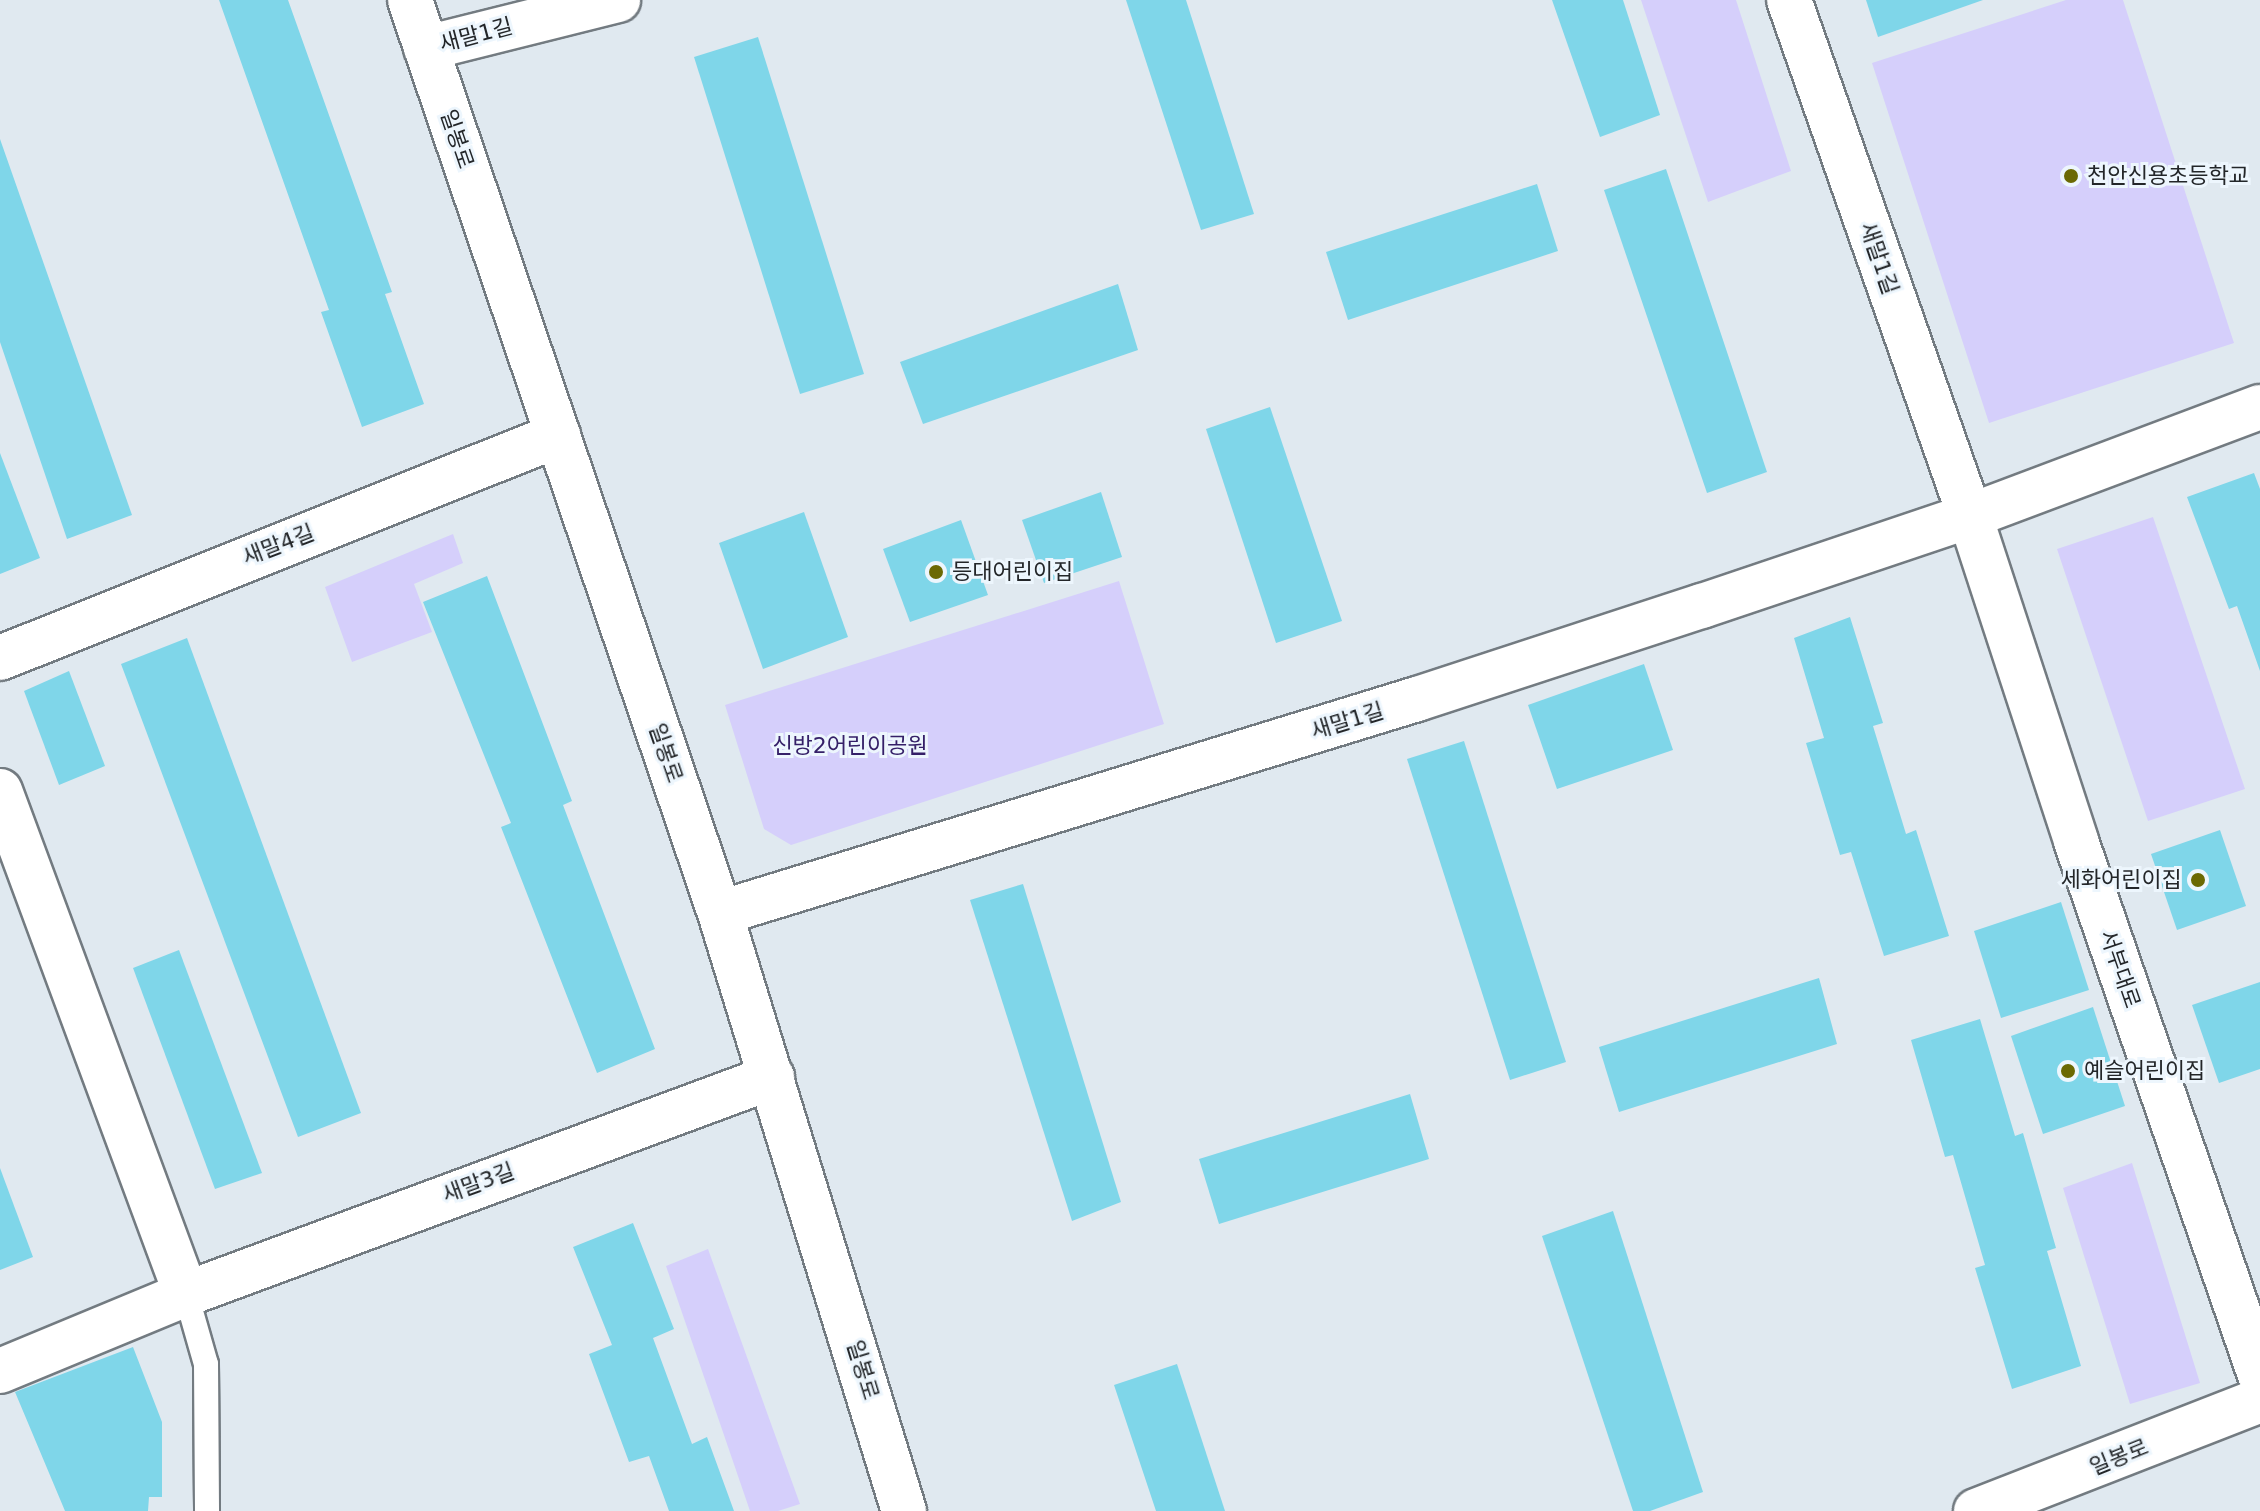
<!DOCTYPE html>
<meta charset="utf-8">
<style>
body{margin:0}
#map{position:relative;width:2260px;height:1511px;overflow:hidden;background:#e0e9f0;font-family:"DejaVu Sans","Noto Sans KR",sans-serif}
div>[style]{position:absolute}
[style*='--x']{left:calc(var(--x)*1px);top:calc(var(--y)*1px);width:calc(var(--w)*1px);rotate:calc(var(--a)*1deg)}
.green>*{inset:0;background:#d5cffb}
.building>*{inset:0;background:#7fd6e9}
.roads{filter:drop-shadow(2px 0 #737b81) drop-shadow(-2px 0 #737b81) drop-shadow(0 2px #737b81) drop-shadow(0 -2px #737b81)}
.service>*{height:24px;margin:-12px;padding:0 12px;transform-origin:12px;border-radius:12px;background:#fff}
.minor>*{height:44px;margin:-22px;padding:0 22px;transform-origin:22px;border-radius:22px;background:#fff}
.tertiary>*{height:44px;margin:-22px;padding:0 22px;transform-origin:22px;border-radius:22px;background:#fff}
.dots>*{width:22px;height:22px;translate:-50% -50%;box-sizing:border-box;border:4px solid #edf6fd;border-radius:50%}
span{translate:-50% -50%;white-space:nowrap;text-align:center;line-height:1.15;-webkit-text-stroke:6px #edf6fd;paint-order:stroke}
.street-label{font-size:22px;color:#232629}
.poi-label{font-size:22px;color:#232629}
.left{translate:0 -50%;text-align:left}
.right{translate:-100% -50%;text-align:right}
.park-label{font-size:22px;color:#352068}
</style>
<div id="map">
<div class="green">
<i style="clip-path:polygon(1641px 0,1736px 0,1791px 171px,1708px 202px)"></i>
<i style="clip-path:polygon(2066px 0,2123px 0,2234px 343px,1989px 423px,1872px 63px)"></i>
<i style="clip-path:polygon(2153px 517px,2245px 789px,2148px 821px,2057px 549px)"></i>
<i style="clip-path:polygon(453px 534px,463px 563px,414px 584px,432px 632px,352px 662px,325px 587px)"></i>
<i style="clip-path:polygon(1119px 581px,1164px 724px,791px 845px,764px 829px,725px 705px)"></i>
<i style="clip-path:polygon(2132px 1163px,2200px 1383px,2130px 1404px,2063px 1188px)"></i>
<i style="clip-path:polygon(708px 1249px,800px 1504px,778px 1511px,750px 1511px,666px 1266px)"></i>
</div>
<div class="building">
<i style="clip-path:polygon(219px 0,288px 0,392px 292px,385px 294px,424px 404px,362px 427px,321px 312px,329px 310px)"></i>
<i style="clip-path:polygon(1126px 0,1186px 0,1254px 214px,1201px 230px)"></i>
<i style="clip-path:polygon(1552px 0,1623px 0,1660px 115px,1600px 137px)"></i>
<i style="clip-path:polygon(1866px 0,1983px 0,1878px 37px)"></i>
<i style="clip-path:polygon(758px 37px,864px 374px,800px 394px,694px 57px)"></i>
<i style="clip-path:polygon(0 139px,132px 515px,67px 539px,0 342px)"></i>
<i style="clip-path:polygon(1666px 169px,1767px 472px,1707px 493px,1604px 190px)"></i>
<i style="clip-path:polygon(1537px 184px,1558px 251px,1348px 320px,1326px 252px)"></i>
<i style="clip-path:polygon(1118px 284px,1138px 350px,923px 424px,900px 362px)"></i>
<i style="clip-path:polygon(1270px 407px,1342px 621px,1276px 643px,1206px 429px)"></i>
<i style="clip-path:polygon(0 453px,40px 558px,0 574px)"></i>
<i style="clip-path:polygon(2254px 473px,2260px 489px,2260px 671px,2237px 606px,2229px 609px,2187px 497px)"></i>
<i style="clip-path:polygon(1101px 492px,1122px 557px,1044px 583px,1022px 520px)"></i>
<i style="clip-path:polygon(804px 512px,848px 637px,763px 669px,719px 543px)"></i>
<i style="clip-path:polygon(961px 520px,988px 595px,910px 622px,883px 549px)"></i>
<i style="clip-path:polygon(487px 576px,572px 801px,563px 805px,655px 1049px,597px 1073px,501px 827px,511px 823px,423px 602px)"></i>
<i style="clip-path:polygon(1850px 617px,1883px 723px,1873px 726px,1906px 834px,1916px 830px,1949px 936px,1884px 956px,1851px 852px,1840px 855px,1806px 743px,1824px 738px,1794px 638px)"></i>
<i style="clip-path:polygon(187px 638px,361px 1113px,298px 1137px,121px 664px)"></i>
<i style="clip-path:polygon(1644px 664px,1673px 750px,1557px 789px,1528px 705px)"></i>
<i style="clip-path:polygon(69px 671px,105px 766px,59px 785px,24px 691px)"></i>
<i style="clip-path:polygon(1464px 741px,1566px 1062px,1510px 1080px,1407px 759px)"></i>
<i style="clip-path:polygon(2220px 830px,2246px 906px,2177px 930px,2151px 854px)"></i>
<i style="clip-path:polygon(1023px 884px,1121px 1202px,1072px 1221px,970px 900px)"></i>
<i style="clip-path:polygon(2061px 902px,2089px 990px,2001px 1018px,1974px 931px)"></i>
<i style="clip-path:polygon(179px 950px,262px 1173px,215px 1189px,133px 968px)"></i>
<i style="clip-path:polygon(1819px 978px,1837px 1044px,1619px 1112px,1599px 1047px)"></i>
<i style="clip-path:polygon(2260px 982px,2260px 1069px,2219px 1083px,2192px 1005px)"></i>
<i style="clip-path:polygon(2093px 1007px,2125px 1106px,2043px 1134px,2011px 1036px)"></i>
<i style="clip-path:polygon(1980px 1019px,2015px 1136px,2023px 1133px,2056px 1248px,2047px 1251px,2081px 1366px,2012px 1389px,1975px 1268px,1985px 1265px,1953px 1155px,1945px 1157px,1911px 1040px)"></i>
<i style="clip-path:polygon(1410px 1094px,1429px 1159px,1219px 1224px,1199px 1159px)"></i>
<i style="clip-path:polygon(0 1168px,33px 1257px,0 1270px)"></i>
<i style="clip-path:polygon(1613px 1211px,1703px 1492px,1650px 1511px,1633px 1511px,1542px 1236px)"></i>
<i style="clip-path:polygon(633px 1223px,674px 1329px,653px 1338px,692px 1444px,707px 1437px,734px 1511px,669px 1511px,649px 1456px,629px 1462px,589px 1354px,612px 1345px,573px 1247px)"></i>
<i style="clip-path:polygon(133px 1347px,162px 1422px,162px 1497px,149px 1497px,148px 1511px,65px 1511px,15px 1392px)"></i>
<i style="clip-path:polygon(1177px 1364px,1225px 1511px,1156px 1511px,1114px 1385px)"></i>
</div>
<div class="roads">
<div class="service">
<i style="--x:186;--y:1294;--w:73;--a:74.1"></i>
<i style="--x:206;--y:1364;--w:147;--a:89.6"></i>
</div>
<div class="minor">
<i style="--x:1789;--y:0;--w:547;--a:70.67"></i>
<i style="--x:1970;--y:516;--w:342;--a:71.9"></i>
<i style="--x:2076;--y:841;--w:565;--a:70.99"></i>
<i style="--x:426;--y:48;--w:198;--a:-14"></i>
<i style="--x:0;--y:658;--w:601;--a:-21.78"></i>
<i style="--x:0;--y:791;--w:536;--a:69.71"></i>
<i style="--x:720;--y:913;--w:729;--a:-17.07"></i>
<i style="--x:1417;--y:699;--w:300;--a:-18.1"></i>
<i style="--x:1702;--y:606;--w:283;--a:-18.6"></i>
<i style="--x:1970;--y:516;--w:310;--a:-20.6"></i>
<i style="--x:0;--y:1371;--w:201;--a:-22.5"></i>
<i style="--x:186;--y:1294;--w:625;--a:-20.32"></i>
<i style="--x:1976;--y:1511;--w:305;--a:-21.3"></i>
</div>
<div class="tertiary">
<i style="--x:410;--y:0;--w:964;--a:71.25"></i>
<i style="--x:720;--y:913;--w:626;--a:72.9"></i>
</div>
</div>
<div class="dots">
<i style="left:2071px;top:176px;background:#6b6903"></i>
<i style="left:936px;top:572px;background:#6b6903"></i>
<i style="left:2198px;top:880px;background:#6b6903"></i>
<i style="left:2068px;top:1071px;background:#6b6903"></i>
</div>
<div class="street-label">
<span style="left:476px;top:35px;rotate:-15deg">새말1길</span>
<span style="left:457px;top:139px;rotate:71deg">일봉로</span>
<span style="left:1879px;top:258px;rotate:71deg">새말1길</span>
<span style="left:278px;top:545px;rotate:-21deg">새말4길</span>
<span style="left:1347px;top:721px;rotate:-17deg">새말1길</span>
<span style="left:666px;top:753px;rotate:71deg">일봉로</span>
<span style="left:2120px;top:969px;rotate:71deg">서부대로</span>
<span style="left:478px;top:1183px;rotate:-20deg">새말3길</span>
<span style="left:863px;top:1370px;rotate:73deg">일봉로</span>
<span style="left:2119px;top:1457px;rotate:-22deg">일봉로</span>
</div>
<div class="poi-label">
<span class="left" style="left:2087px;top:176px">천안신용초등학교</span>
<span class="left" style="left:952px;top:572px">등대어린이집</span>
<span class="right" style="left:2182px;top:880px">세화어린이집</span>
<span class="left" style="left:2084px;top:1071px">예슬어린이집</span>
</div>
<div class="park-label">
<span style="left:850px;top:746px">신방2어린이공원</span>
</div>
</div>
